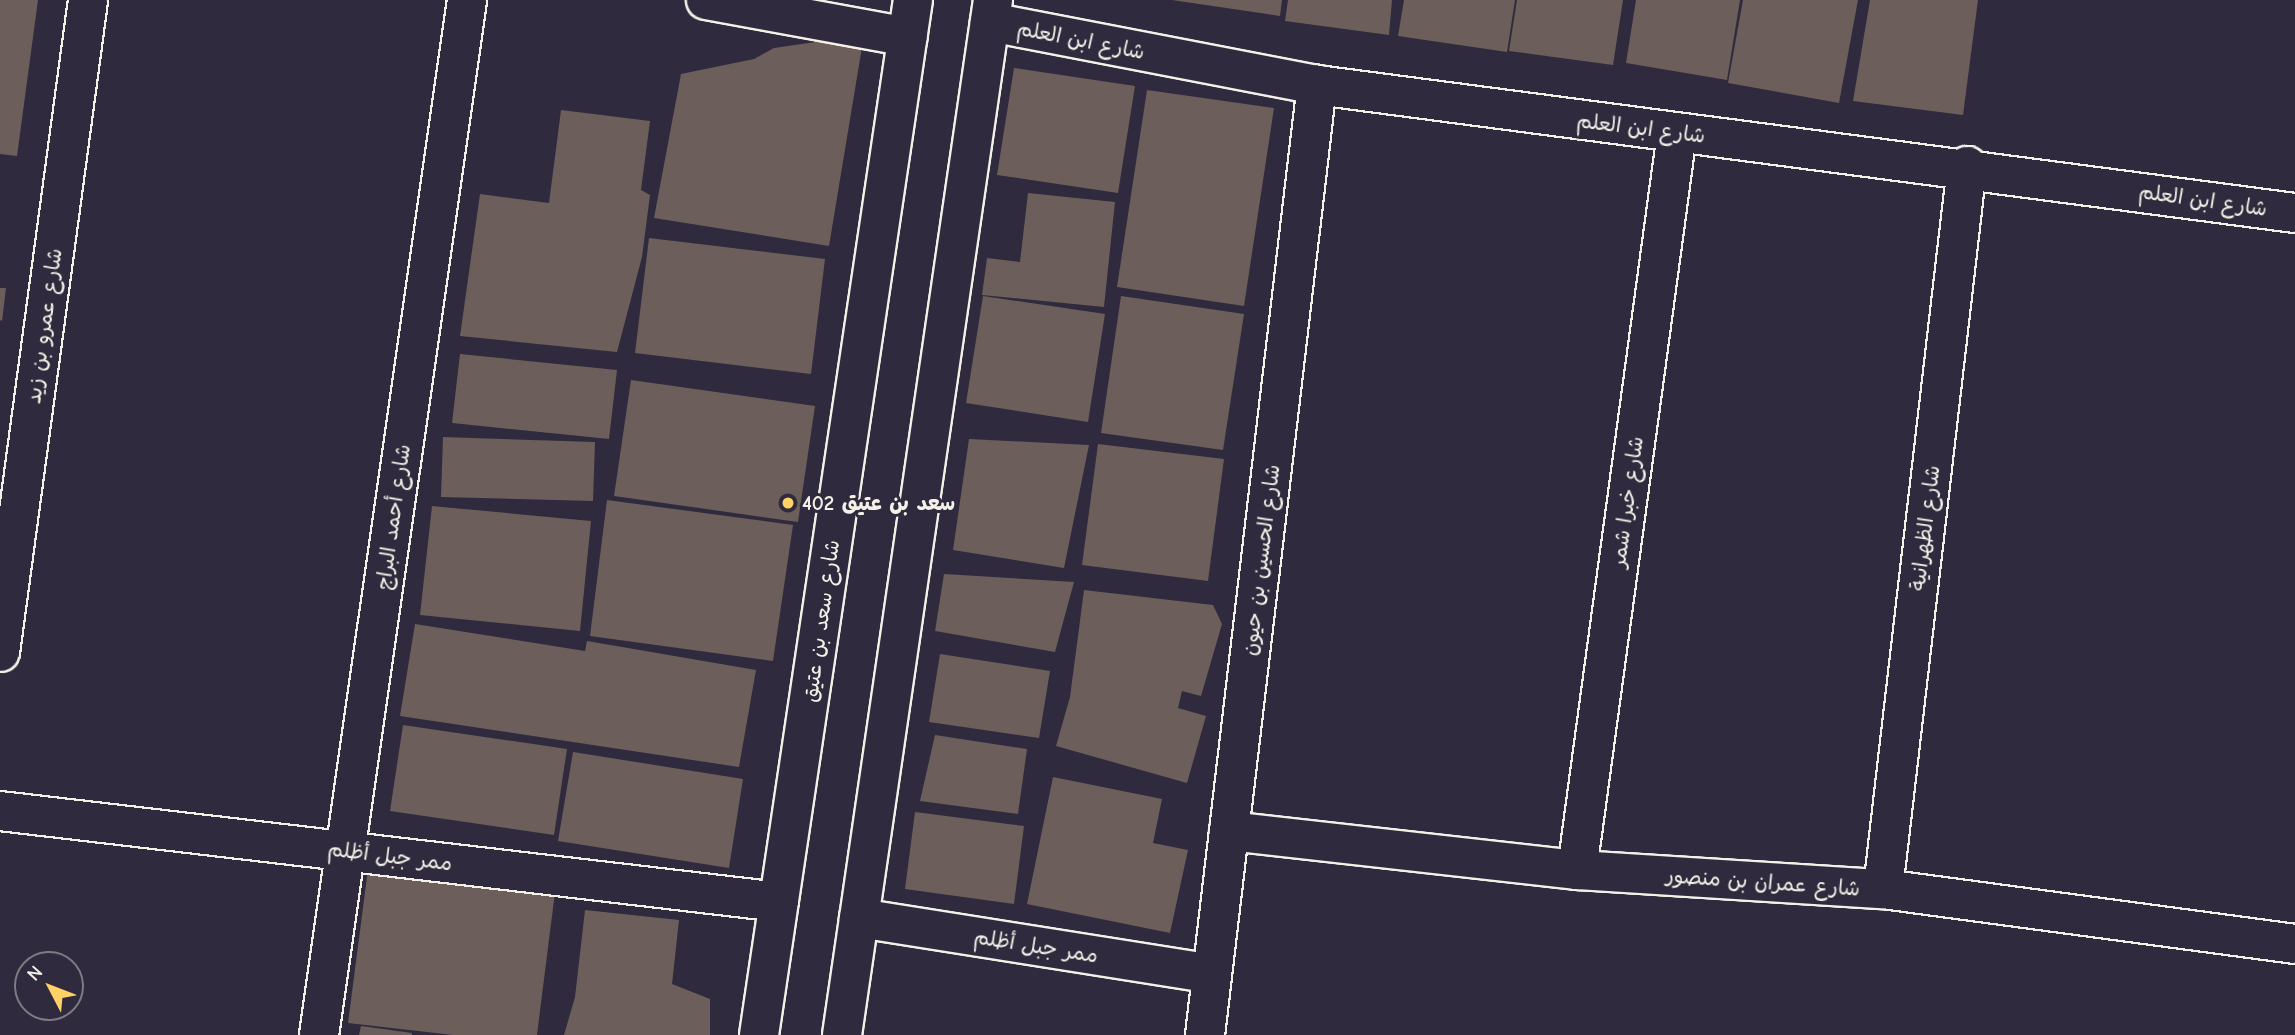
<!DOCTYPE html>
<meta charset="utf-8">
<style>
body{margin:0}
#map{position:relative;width:2295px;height:1035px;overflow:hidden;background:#2f2a3d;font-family:"Comic Neue","Playpen Sans Arabic",sans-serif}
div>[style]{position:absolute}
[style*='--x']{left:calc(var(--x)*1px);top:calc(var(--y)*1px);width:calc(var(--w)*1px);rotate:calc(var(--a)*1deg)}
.building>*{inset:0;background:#6c5e5a}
.roads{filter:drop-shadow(2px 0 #f4f1e8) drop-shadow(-2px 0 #f4f1e8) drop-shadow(0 2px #f4f1e8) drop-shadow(0 -2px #f4f1e8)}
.minor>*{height:38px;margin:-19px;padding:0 19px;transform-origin:19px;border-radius:19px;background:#2f2a3d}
.dots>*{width:19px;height:19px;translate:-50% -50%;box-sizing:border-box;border:4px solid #2f2a3d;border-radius:50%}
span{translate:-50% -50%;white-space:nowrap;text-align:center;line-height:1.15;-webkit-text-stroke:6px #2f2a3d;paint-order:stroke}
.street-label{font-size:21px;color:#f4f1e8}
.poi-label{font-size:21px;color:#f4f1e8;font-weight:700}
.left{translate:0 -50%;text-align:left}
.north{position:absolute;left:14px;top:951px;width:70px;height:70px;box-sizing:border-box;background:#2f2a3d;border:2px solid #7e7a81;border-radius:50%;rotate:312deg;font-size:19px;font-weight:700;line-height:28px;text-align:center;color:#f4f1e8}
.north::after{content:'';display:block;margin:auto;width:24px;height:32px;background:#ffd166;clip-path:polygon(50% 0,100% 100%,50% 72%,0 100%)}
</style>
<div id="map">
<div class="building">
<i style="clip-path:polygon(0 0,38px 0,17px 156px,0 154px)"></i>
<i style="clip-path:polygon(1172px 0,1282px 0,1280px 16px)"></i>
<i style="clip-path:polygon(1288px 0,1392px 0,1389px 35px,1285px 21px)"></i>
<i style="clip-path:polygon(1404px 0,1515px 0,1507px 52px,1398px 36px)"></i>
<i style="clip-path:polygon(1517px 0,1623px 0,1613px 65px,1509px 51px)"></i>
<i style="clip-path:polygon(1636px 0,1740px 0,1727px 80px,1626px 63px)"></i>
<i style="clip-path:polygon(1743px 0,1858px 0,1839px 103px,1728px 83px)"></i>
<i style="clip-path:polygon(1870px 0,1978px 0,1963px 115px,1853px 101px)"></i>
<i style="clip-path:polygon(864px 35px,829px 246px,654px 218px,681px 74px,754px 59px,774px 48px)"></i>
<i style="clip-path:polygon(1014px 68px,1135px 86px,1118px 193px,997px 175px)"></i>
<i style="clip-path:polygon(1147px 90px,1274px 108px,1244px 306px,1117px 287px)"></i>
<i style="clip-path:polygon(561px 110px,650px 121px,641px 190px,650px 195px,642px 257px,617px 352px,460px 336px,480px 194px,549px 203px)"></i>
<i style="clip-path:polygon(1028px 193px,1115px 202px,1104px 307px,982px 295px,987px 258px,1020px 262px)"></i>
<i style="clip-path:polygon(649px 238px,825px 259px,811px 374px,635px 353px)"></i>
<i style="clip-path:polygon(0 288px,6px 288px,2px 321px,0 320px)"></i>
<i style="clip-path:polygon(983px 296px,1105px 314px,1088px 422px,966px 403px)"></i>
<i style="clip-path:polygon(1121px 296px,1244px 314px,1223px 450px,1101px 433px)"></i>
<i style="clip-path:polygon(460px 354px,617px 370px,609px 439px,452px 423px)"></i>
<i style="clip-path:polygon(631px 380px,815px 406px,798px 522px,614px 496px)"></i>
<i style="clip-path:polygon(443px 437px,595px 442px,593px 501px,441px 497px)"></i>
<i style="clip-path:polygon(969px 439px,1089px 445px,1064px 568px,953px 550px)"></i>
<i style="clip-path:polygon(1098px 444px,1224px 459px,1208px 581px,1082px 565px)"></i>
<i style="clip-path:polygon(607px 500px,793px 525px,773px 661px,590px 636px)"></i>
<i style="clip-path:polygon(432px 506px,591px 521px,580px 631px,420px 615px)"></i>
<i style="clip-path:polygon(944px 574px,1074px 582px,1055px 652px,935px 631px)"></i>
<i style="clip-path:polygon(1084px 590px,1213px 605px,1222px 624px,1201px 696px,1182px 691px,1178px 708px,1206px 716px,1187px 783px,1056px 746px,1070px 697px)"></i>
<i style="clip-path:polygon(415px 624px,585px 651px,587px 641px,756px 670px,739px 767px,400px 716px)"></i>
<i style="clip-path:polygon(940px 654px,1050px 671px,1039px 738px,929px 722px)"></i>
<i style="clip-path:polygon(403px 725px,567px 749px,554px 835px,390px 811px)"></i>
<i style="clip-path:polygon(935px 735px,1027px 749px,1018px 814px,920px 801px)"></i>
<i style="clip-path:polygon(573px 752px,743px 779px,729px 868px,558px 841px)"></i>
<i style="clip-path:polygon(1053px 777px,1162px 799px,1153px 843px,1188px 850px,1170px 933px,1027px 904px)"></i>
<i style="clip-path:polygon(915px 812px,1024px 826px,1014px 904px,905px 889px)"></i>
<i style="clip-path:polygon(368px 869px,555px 892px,537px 1035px,453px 1035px,348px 1023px)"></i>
<i style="clip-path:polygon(585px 910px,679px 920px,672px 984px,710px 999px,710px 1035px,564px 1035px,575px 997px)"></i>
<i style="clip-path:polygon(361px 1026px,412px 1033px,412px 1035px,359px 1035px)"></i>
</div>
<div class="roads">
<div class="minor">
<i style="--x:706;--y:0;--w:205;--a:10.4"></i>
<i style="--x:990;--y:22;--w:333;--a:10.9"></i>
<i style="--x:1317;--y:85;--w:986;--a:7.46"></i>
<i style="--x:0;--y:652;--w:658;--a:-82.31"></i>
<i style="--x:0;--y:811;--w:784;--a:6.66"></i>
<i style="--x:1229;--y:831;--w:350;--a:6.4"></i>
<i style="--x:1577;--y:870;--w:307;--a:3.6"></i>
<i style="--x:1883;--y:889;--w:416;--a:7.6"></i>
<i style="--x:1577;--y:870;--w:744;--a:-82.27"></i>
<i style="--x:1883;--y:889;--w:728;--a:-83.37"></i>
<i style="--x:859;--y:918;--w:357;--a:9"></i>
<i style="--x:319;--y:1035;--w:1046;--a:-81.86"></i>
<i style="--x:759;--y:1035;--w:1046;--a:-81.54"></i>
<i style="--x:842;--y:1035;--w:1046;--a:-81.7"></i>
<i style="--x:1205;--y:1035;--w:957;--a:-83.28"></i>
</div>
</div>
<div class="dots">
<i style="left:788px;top:503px;background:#ffd166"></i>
</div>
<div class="street-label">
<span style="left:1081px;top:40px;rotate:11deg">شارع ابن العلم</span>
<span style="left:1641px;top:128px;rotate:7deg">شارع ابن العلم</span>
<span style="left:2203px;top:200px;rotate:8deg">شارع ابن العلم</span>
<span style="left:44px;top:326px;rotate:-82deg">شارع عمرو بن زيد</span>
<span style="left:1627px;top:502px;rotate:-82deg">شارع خبرا شمر</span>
<span style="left:393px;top:517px;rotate:-82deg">شارع أحمد البراج</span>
<span style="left:1925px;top:528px;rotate:-83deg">شارع الظهرانية</span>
<span style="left:1261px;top:560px;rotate:-83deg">شارع الحسين بن حيون</span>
<span style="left:821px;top:621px;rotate:-82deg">شارع سعد بن عتيق</span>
<span style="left:390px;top:856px;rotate:7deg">ممر جبل أظلم</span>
<span style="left:1763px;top:882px;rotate:4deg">شارع عمران بن منصور</span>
<span style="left:1036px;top:946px;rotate:9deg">ممر جبل أظلم</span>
</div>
<div class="poi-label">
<span class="left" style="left:802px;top:503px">سعد بن عتيق 402</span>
</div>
<div class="north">N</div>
</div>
